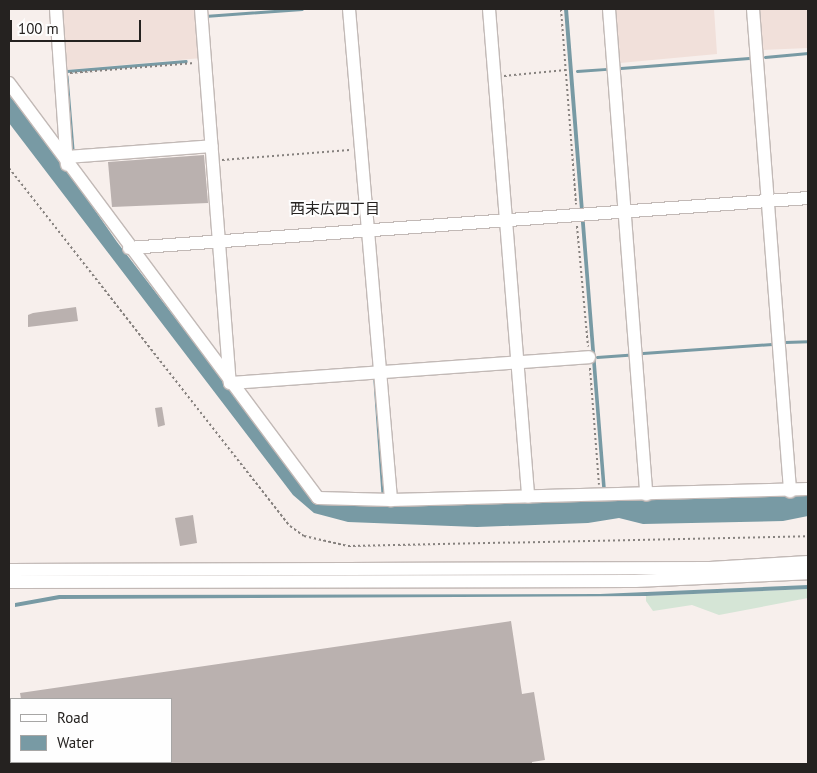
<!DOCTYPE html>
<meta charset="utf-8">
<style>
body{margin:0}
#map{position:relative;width:817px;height:773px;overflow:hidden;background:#f7efec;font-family:"PT Sans","Noto Sans JP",sans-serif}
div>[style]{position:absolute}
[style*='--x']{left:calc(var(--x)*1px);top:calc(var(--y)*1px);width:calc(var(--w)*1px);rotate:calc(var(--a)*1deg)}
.built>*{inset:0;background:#f1e0da}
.green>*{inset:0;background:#d5e5d6}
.water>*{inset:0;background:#789aa4}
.stream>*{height:2.5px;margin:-1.25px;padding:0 1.25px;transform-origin:1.25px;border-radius:1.25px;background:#789aa4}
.building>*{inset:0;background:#bab1af}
.path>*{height:2px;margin-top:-1px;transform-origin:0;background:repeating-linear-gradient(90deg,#86817e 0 2.5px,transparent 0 5px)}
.roads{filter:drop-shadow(1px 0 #c2b9b6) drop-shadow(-1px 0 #c2b9b6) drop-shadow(0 1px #c2b9b6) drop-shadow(0 -1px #c2b9b6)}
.minor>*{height:12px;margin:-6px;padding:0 6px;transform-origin:6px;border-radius:6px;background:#fff}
span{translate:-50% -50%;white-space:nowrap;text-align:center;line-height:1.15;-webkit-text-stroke:4px #fefefe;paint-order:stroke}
.neighbourhood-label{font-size:15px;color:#252220}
.frame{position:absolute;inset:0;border:10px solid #252220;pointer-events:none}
.legend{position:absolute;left:10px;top:698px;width:162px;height:65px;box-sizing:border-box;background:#fefefe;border:1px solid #a7a6a5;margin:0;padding:6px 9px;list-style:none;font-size:15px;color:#252220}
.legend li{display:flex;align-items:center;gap:10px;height:25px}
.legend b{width:25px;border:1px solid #a7a6a5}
.scale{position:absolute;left:10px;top:20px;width:131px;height:22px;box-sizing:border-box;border:2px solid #252220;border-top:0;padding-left:6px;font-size:15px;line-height:18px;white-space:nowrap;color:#252220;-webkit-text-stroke:4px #fefefe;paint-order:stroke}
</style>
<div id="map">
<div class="built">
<i style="clip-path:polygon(60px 9px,197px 9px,202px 58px,65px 70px)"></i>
<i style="clip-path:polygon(614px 9px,714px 9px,717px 54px,620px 63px)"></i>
<i style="clip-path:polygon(757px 9px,808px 9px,808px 48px,761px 50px)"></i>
</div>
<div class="green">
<i style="clip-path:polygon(808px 589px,808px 598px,719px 615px,692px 605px,653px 611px,646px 601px,646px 596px)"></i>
</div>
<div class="water">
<i style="clip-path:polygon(564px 9px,568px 9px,606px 491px,808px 493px,808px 516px,783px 521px,643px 524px,619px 518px,588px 523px,477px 527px,348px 522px,314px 513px,293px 495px,9px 123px,9px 95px,55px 153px,117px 242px,310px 494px,382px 502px,373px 375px,376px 375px,388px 502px,603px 498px)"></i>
<i style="clip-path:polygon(808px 585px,808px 589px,646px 596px,60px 599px,15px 607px,15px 603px,59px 595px,600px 594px)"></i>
</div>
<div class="stream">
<i style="--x:205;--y:16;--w:97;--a:-4.1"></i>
<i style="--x:765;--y:57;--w:43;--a:-5.3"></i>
<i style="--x:621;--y:68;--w:128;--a:-4.5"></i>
<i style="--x:67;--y:71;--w:119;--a:-4.8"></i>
<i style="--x:577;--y:71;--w:30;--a:-4"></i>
<i style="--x:67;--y:76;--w:73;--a:85.3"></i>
<i style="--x:785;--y:342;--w:23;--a:-2"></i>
<i style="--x:643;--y:353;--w:129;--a:-4"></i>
<i style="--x:597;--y:357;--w:31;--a:-4"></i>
</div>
<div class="building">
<i style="clip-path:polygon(204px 155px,208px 203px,112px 207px,108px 162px)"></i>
<i style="clip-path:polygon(76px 307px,78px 321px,28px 327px,28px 315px,33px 313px)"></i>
<i style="clip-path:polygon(162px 407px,165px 425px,158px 427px,155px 408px)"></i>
<i style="clip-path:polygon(193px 515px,197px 543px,180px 546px,175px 518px)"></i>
<i style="clip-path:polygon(511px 621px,522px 694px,534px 692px,545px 760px,532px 762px,532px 764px,171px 764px,171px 699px,21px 699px,20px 693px)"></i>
</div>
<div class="path">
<i style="--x:561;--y:9;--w:196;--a:85.6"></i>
<i style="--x:70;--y:73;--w:125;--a:-4.6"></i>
<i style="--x:504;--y:76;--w:62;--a:-5.5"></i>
<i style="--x:222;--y:160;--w:128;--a:-4.5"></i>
<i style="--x:9;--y:168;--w:455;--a:51.9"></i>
<i style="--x:290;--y:526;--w:17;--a:36"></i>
<i style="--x:304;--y:536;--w:45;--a:12.8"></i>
<i style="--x:348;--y:546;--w:460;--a:-1.2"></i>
<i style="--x:577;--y:226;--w:121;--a:84.8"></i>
<i style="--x:590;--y:368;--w:117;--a:85.6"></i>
</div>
<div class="roads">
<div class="minor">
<i style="--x:56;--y:9;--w:156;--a:86"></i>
<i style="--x:201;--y:9;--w:375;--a:85.6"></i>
<i style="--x:349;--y:9;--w:493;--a:85.1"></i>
<i style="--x:489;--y:9;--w:489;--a:85.4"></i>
<i style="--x:609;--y:9;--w:487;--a:85.6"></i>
<i style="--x:753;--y:9;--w:484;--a:85.6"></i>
<i style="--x:9;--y:83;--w:517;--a:53.33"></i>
<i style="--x:318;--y:498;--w:73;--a:1.6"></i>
<i style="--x:391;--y:500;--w:417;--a:-1.5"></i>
<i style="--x:67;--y:157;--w:145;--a:-4.3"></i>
<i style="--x:129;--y:248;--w:681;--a:-4.21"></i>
<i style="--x:230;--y:383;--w:360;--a:-4.1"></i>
<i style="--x:9;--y:570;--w:701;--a:-0.16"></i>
<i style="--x:710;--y:568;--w:98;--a:-3.5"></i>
<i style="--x:9;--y:582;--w:626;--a:-0.09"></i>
<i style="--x:635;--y:581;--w:173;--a:-2.6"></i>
</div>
</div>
<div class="neighbourhood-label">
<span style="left:335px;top:209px">西末広四丁目</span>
</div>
<div class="frame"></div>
<ul class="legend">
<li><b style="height:6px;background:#fff"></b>Road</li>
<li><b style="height:14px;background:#789aa4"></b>Water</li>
</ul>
<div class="scale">100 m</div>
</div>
